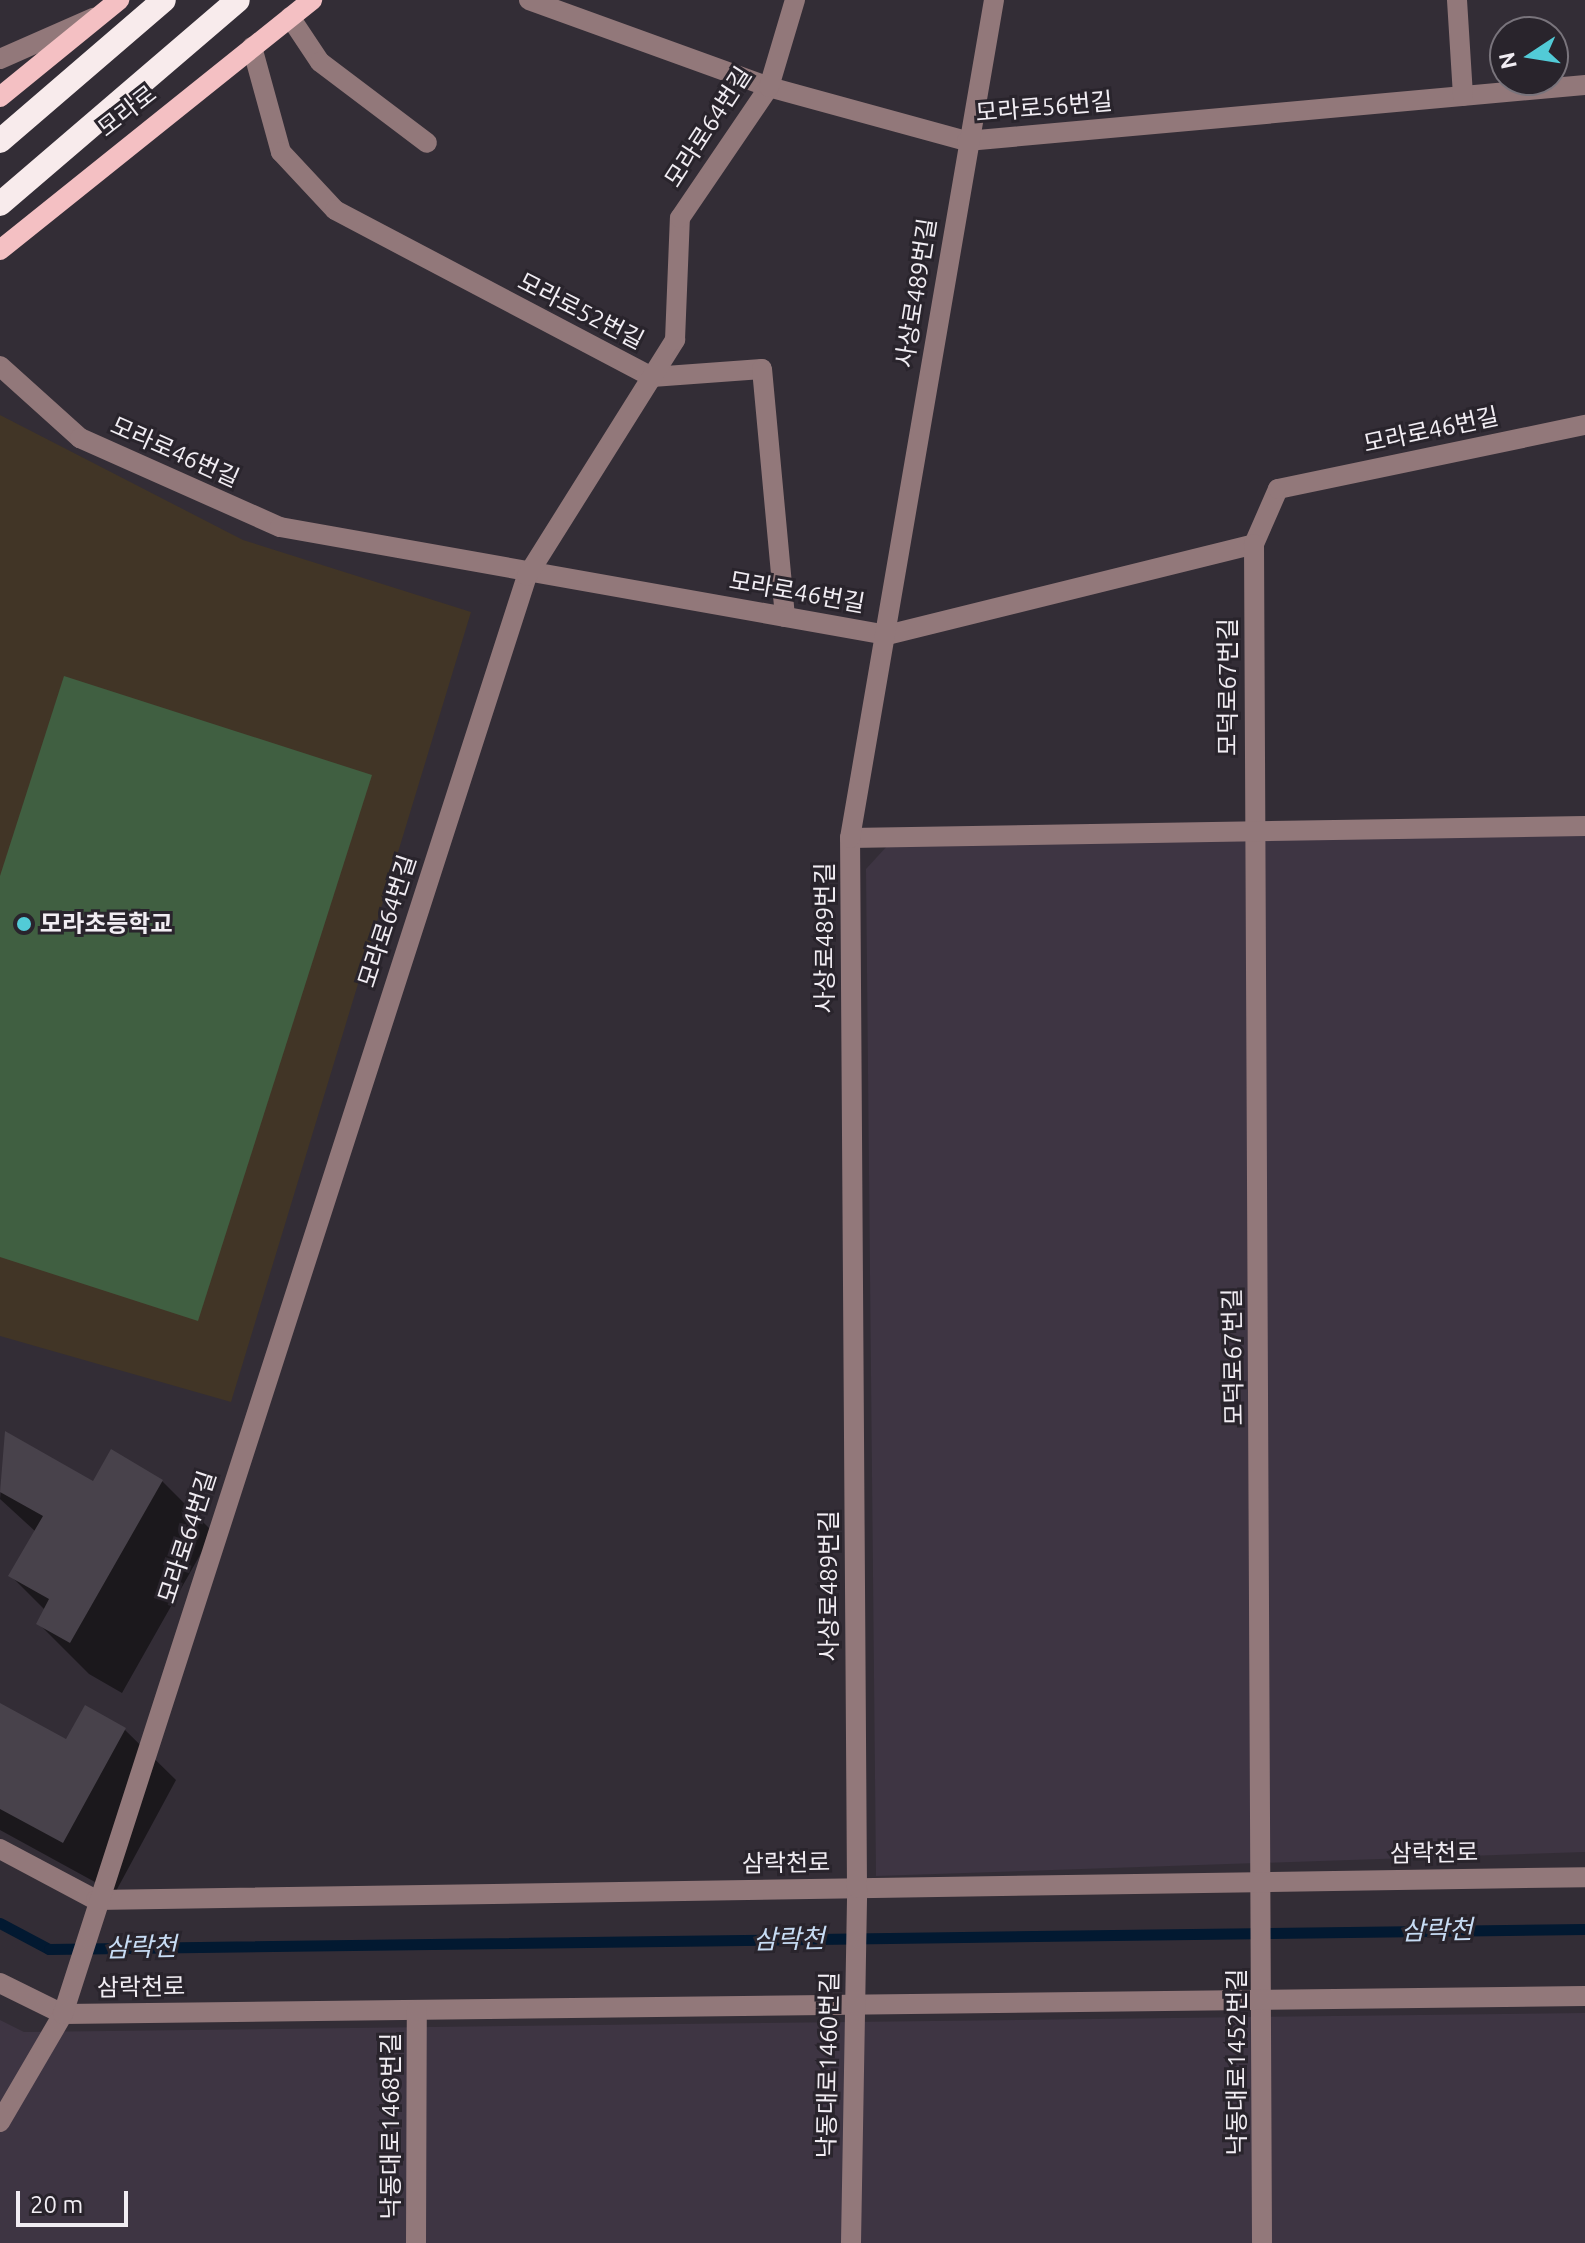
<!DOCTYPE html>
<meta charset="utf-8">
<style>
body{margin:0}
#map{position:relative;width:1585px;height:2243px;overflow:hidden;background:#332d36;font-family:Ubuntu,"Noto Sans KR",sans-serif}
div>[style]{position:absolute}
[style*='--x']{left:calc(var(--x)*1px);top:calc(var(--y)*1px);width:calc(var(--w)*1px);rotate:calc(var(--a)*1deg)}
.built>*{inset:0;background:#3e3543}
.education>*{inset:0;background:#413526}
.green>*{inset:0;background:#405f41}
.shadow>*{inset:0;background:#0007}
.stream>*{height:11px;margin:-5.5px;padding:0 5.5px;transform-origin:5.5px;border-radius:5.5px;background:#021931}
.building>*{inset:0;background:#48424b}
.minor>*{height:20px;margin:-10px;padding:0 10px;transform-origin:10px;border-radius:10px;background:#92787a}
.major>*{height:20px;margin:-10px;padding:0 10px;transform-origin:10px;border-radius:10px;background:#f4c0c3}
.highway>*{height:24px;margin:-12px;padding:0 12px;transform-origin:12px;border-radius:12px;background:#f8ebec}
.dots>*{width:22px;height:22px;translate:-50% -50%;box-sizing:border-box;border:4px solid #29242c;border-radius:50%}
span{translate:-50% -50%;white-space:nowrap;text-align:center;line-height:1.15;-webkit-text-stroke:6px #29242c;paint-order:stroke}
.street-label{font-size:24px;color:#f1edf3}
.poi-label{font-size:24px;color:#f1edf3;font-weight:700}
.left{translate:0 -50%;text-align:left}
.water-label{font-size:26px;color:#c7dcf4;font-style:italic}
.north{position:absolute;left:1489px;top:16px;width:80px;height:80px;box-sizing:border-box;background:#29242c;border:2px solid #79747c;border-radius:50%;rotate:258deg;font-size:22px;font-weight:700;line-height:32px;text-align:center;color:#f1edf3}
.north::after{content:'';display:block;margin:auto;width:28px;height:36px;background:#52cbd7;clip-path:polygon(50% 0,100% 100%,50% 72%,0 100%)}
.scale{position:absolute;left:16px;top:2191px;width:112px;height:36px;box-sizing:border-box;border:4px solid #f1edf3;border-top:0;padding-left:10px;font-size:24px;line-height:28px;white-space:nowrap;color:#f1edf3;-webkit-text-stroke:6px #29242c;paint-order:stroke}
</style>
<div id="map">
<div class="built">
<i style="clip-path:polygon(1585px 824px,1585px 1852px,876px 1876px,866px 869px,899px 833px)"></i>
<i style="clip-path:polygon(1585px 2013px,1585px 2243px,0 2243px,0 2020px,24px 2032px)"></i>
</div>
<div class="education">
<i style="clip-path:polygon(0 415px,243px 540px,471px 612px,231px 1402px,0 1336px)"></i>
</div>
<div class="green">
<i style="clip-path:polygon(64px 676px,372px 775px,198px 1321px,0 1257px,0 876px)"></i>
</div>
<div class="shadow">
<i style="clip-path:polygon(6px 1434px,94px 1484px,162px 1481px,213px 1532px,122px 1693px,89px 1674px,38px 1623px,45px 1610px,11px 1576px,36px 1532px,0 1499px)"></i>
<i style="clip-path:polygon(0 1705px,67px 1742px,124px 1729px,176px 1780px,115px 1893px,0 1830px)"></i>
</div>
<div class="stream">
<i style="--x:0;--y:1923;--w:55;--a:28"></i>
<i style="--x:49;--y:1949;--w:1536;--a:-0.75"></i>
</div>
<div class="building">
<i style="clip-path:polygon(5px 1431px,93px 1481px,111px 1449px,163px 1480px,70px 1643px,36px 1624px,49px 1599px,8px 1576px,43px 1516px,0 1492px)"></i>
<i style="clip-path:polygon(0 1703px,66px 1739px,85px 1705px,126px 1728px,63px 1843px,0 1809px)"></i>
</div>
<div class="minor">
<i style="--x:529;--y:0;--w:255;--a:19.9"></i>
<i style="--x:769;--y:87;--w:205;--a:15.3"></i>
<i style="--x:967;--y:141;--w:621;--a:-5.18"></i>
<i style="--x:1457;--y:0;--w:96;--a:86.4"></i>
<i style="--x:290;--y:17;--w:54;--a:56.3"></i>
<i style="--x:320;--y:62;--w:134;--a:37.1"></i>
<i style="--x:252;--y:47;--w:109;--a:74.6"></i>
<i style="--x:281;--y:152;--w:79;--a:47"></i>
<i style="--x:335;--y:210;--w:358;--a:27.8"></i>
<i style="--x:652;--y:377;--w:110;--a:-4.2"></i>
<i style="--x:762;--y:369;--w:249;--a:84.7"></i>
<i style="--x:0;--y:59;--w:102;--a:-23.8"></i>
<i style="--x:0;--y:366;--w:108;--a:42"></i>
<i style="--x:80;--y:438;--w:219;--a:24"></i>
<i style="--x:280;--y:527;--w:617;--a:10.09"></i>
<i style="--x:887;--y:635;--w:378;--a:-13.9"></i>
<i style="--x:1254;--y:544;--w:60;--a:-66.4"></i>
<i style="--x:1278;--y:489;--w:314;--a:-11.8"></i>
<i style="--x:1254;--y:544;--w:1699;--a:89.73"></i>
<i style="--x:850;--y:838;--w:735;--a:-0.94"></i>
<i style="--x:0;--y:1849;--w:109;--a:28"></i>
<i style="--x:96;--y:1900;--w:1489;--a:-0.88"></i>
<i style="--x:0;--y:1983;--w:70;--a:26.2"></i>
<i style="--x:63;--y:2014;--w:1522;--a:-0.68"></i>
<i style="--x:0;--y:2122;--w:125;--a:-59.7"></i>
<i style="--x:63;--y:2014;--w:1511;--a:-72.12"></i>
<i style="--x:527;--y:576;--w:279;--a:-57.9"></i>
<i style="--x:675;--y:340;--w:122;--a:-87.7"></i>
<i style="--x:680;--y:218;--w:158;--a:-55.8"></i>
<i style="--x:769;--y:87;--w:91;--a:-73.4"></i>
<i style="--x:416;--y:2243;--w:233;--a:-89.8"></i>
<i style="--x:851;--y:2243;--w:355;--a:-89"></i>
<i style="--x:857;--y:1888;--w:1050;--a:-90.38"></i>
<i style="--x:850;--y:838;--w:850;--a:-80.25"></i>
</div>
<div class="major">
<i style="--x:0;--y:97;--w:154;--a:-39.2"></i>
<i style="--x:0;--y:250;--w:400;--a:-38.7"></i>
</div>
<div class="highway">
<i style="--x:0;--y:141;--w:216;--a:-40.7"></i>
<i style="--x:0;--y:204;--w:313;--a:-40.6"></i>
</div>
<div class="dots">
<i style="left:24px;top:924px;background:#52cbd7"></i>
</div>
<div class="street-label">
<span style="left:1044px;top:107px;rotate:-5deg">모라로56번길</span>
<span style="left:127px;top:111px;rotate:-38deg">모라로</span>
<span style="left:708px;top:127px;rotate:-57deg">모라로64번길</span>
<span style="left:916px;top:293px;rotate:-81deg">사상로489번길</span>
<span style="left:581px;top:311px;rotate:27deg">모라로52번길</span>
<span style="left:1431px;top:430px;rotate:-12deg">모라로46번길</span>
<span style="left:175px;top:452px;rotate:24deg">모라로46번길</span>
<span style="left:797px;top:592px;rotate:10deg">모라로46번길</span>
<span style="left:1228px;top:687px;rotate:-90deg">모덕로67번길</span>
<span style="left:387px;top:921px;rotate:-72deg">모라로64번길</span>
<span style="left:825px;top:938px;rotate:-90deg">사상로489번길</span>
<span style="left:1233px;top:1357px;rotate:-91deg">모덕로67번길</span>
<span style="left:187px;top:1537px;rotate:-72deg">모라로64번길</span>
<span style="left:829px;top:1586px;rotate:-90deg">사상로489번길</span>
<span style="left:1434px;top:1853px;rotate:-1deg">삼락천로</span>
<span style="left:786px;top:1863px;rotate:-1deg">삼락천로</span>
<span style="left:141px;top:1987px;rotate:-1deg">삼락천로</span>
<span style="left:1237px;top:2062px;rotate:-90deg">낙동대로1452번길</span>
<span style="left:828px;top:2065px;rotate:-89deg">낙동대로1460번길</span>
<span style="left:391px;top:2126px;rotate:-90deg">낙동대로1468번길</span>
</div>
<div class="poi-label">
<span class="left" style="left:40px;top:924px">모라초등학교</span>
</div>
<div class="water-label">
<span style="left:1437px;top:1930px;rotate:-1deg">삼락천</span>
<span style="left:789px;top:1939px;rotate:-1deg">삼락천</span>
<span style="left:141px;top:1947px;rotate:-1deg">삼락천</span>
</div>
<div class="north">N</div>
<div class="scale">20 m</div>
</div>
